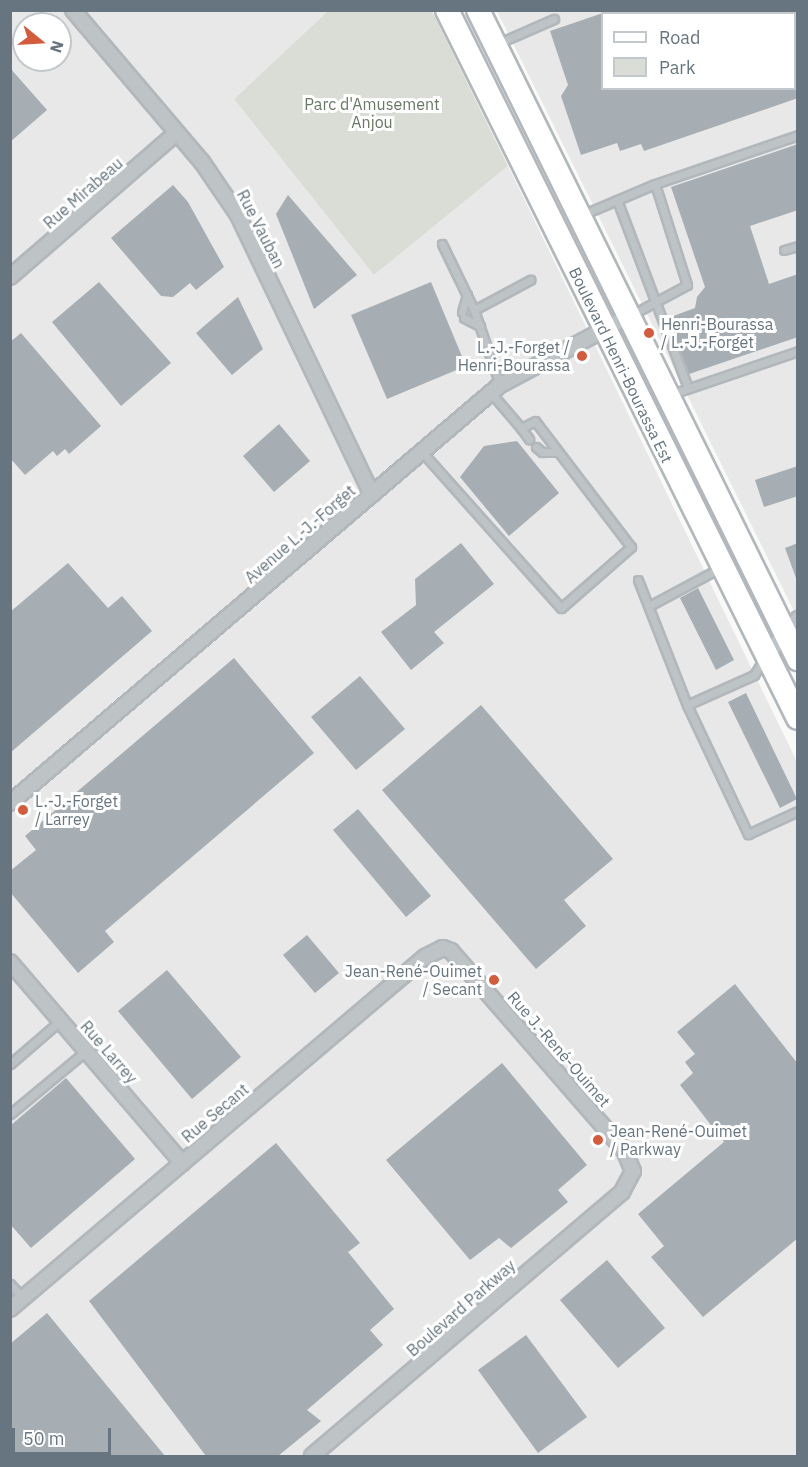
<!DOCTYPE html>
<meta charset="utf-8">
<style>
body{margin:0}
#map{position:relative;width:808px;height:1467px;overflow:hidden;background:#f9f9f7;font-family:"IBM Plex Sans",sans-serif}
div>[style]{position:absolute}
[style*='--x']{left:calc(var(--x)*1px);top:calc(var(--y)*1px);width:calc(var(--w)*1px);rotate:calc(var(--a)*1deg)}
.built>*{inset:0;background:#e7e8e7}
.green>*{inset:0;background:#d9ddd6}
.building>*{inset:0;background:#a6aeb3}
.roads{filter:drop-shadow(2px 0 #b2b7bb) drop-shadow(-2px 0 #b2b7bb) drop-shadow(0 2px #b2b7bb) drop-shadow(0 -2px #b2b7bb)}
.lane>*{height:7px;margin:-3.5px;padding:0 3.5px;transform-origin:3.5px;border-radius:3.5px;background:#bec3c6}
.street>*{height:14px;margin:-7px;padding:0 7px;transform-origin:7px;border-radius:7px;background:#bec3c6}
.primary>*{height:22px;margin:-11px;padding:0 11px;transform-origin:11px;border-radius:11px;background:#fff}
.dots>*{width:16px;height:16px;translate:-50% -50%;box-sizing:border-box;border:3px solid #fff;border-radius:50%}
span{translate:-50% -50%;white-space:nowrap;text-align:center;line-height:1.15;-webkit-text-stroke:6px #fff;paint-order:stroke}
.park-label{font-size:16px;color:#687865}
.street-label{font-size:16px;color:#66757f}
.poi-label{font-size:16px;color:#66757f}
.left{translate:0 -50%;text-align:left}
.right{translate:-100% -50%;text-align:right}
.frame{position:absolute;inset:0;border:12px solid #66757f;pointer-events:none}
.legend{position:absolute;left:601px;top:12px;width:195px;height:78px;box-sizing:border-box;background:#fff;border:2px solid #c2c8cc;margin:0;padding:8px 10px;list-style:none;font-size:18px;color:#66757f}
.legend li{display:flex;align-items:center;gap:12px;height:30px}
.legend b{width:30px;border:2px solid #c2c8cc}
.north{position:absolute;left:12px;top:12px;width:60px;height:60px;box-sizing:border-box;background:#fff;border:2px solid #c2c8cc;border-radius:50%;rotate:108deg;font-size:16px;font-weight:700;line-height:24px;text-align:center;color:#66757f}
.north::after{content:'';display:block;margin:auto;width:21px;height:27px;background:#d45b3b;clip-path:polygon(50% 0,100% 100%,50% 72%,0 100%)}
.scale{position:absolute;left:12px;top:1428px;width:99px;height:27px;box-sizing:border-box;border:3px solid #66757f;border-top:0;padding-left:8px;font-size:18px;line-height:21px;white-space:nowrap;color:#66757f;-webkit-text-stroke:4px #fff;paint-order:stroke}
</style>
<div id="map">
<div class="built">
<i style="clip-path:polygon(evenodd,10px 11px,328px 11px,234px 99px,374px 275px,508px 166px,797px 762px,797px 1456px,11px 1456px,10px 11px,24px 24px,60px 24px,60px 60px,24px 60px,24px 24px)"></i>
<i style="clip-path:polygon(evenodd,497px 11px,797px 11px,797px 617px,497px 11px,602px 14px,794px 14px,794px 88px,602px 88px,602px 14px)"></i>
</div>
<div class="green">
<i style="clip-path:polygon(328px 11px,432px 11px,508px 166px,374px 275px,234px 99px)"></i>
</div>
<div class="building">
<i style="clip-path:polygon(603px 13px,603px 88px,798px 88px,798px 98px,644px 151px,641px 144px,620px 151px,617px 143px,581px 155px,561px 96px,568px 85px,550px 31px)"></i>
<i style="clip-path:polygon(10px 68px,47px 110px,10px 142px)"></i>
<i style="clip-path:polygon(798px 144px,798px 210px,750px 226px,769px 284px,798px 274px,798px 337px,689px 374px,668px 318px,695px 308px,697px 297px,705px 287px,671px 187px)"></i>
<i style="clip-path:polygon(173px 185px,188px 202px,224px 267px,196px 290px,190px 283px,173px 297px,161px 296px,111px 238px)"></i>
<i style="clip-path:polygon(288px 195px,357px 275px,314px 309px,276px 214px)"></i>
<i style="clip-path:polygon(99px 282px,171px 363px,121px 406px,52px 322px)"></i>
<i style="clip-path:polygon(431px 282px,466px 366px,387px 399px,351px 315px)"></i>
<i style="clip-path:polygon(238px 297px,263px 349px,232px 375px,196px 333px)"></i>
<i style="clip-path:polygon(21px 333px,101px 426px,69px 454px,65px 449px,57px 456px,53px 451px,25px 475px,10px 458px,10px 342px)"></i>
<i style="clip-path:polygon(279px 424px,310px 461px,274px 492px,243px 456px)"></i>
<i style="clip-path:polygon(517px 441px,559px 493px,509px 536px,460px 477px,484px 446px)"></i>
<i style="clip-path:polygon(798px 466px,798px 496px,764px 507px,755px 480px)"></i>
<i style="clip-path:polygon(461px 543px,494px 584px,434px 632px,444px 643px,411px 670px,381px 632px,416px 605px,415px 579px)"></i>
<i style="clip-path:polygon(798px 543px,798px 578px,796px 578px,785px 548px)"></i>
<i style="clip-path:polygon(68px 563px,108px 608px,122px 596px,152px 631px,10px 753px,10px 612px)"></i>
<i style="clip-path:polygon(698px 588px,734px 660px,716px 670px,680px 598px)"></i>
<i style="clip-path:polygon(234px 658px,314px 753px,105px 931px,114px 942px,78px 973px,10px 892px,10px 871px,36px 850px,25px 836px)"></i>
<i style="clip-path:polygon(360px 676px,405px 729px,356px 770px,311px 717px)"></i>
<i style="clip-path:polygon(746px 693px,797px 799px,780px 808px,728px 702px)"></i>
<i style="clip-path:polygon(481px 705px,613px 859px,564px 900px,586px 926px,536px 969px,382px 790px)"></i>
<i style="clip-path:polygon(358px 809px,431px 896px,406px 917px,333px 830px)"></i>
<i style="clip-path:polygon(307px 935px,339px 973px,315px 993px,283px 955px)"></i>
<i style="clip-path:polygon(167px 970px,241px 1057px,192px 1099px,118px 1011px)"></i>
<i style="clip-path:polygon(735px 984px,798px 1064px,798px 1238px,703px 1317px,651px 1257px,664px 1246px,638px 1214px,724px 1142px,680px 1085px,693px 1073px,685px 1062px,695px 1054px,677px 1032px)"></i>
<i style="clip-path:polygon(502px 1063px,587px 1165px,558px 1190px,568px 1202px,511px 1248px,499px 1238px,470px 1260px,386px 1160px)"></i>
<i style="clip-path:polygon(66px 1078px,135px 1159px,31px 1248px,10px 1224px,10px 1126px)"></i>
<i style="clip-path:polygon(276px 1143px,360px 1243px,348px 1252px,394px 1309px,370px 1330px,383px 1345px,307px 1410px,321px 1421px,278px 1456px,206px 1456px,89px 1301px)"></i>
<i style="clip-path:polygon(607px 1260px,665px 1328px,618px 1368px,560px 1300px)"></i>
<i style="clip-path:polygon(47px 1313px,165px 1456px,10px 1456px,10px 1344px)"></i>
<i style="clip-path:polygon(526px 1335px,587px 1417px,538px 1453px,478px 1370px)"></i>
</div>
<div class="roads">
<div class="lane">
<i style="--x:499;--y:43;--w:60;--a:-23.6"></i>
<i style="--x:655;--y:184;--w:151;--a:-18.9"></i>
<i style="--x:617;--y:200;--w:201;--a:69.3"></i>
<i style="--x:584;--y:214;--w:77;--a:-22.9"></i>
<i style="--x:655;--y:184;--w:106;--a:72.4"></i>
<i style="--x:687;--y:285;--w:64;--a:151.8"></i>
<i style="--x:442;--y:244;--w:73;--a:64.1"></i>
<i style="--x:474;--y:310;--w:79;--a:70.9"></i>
<i style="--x:784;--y:250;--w:15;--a:-16"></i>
<i style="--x:474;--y:310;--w:64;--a:-28.2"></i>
<i style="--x:462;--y:312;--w:18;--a:-74"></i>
<i style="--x:464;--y:318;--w:18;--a:27"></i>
<i style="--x:672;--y:394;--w:133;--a:-18.8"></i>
<i style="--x:521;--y:428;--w:14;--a:54"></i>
<i style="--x:536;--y:447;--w:8;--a:40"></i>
<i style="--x:542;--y:452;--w:15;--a:0"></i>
<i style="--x:422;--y:452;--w:209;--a:48.3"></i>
<i style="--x:561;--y:608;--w:93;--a:-41.1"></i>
<i style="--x:631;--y:547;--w:158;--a:-127.3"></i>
<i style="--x:535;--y:421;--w:16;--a:153"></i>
<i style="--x:521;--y:428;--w:46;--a:-130.6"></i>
<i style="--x:638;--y:580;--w:134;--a:68.6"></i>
<i style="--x:649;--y:606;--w:81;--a:-28.2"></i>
<i style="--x:764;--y:659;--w:19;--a:122"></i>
<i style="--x:754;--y:675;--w:73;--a:155.9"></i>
<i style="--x:687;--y:705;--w:143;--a:64.7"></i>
<i style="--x:748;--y:834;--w:55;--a:-24.7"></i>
<i style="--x:10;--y:1064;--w:66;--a:-40.7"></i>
<i style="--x:10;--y:1114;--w:99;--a:-39.7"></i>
<i style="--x:10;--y:1284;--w:19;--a:47"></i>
</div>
<div class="street">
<i style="--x:73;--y:10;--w:199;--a:49.7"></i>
<i style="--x:202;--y:162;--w:64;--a:55.8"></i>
<i style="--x:238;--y:215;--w:310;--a:64.4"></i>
<i style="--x:10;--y:277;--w:220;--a:-40.9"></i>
<i style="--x:767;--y:655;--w:48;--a:-49.3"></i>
<i style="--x:10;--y:803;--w:644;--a:-40.47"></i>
<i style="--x:500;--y:385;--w:145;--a:-28"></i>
<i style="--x:10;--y:962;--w:265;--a:49.4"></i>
<i style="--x:10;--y:1309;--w:544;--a:-40.3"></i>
<i style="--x:425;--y:957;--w:20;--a:-27"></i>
<i style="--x:443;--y:948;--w:9;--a:21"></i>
<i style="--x:451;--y:951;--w:264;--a:49"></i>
<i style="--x:624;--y:1150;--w:23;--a:67"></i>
<i style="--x:633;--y:1171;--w:24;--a:118"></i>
<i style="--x:622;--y:1192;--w:407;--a:139.6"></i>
</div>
<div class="primary">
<i style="--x:447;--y:10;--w:790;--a:63.63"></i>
<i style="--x:478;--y:10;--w:724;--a:63.75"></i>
</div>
</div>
<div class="dots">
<i style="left:649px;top:333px;background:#d45b3b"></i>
<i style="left:582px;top:356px;background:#d45b3b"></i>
<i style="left:23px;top:810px;background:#d45b3b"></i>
<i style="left:494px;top:980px;background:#d45b3b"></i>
<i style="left:598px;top:1140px;background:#d45b3b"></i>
</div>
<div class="park-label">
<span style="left:372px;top:113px">Parc d'Amusement<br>Anjou</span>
</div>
<div class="street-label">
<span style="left:83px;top:193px;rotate:-41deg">Rue Mirabeau</span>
<span style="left:261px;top:229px;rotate:63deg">Rue Vauban</span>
<span style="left:621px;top:365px;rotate:64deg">Boulevard Henri-Bourassa Est</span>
<span style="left:300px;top:534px;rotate:-41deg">Avenue L.-J.-Forget</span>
<span style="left:559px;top:1049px;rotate:49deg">Rue J.-René-Ouimet</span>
<span style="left:109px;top:1052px;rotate:49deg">Rue Larrey</span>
<span style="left:215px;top:1113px;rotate:-40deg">Rue Secant</span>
<span style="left:461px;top:1308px;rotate:-41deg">Boulevard Parkway</span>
</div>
<div class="poi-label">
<span class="left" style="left:661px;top:333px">Henri-Bourassa<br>/ L.-J.-Forget</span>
<span class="right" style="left:570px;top:356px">L.-J.-Forget /<br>Henri-Bourassa</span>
<span class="left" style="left:35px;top:810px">L.-J.-Forget<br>/ Larrey</span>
<span class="right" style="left:482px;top:980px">Jean-René-Ouimet<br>/ Secant</span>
<span class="left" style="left:610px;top:1140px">Jean-René-Ouimet<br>/ Parkway</span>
</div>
<div class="frame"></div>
<ul class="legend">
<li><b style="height:8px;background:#fff"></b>Road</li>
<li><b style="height:16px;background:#d9ddd6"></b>Park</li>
</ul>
<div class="north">N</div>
<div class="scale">50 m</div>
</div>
